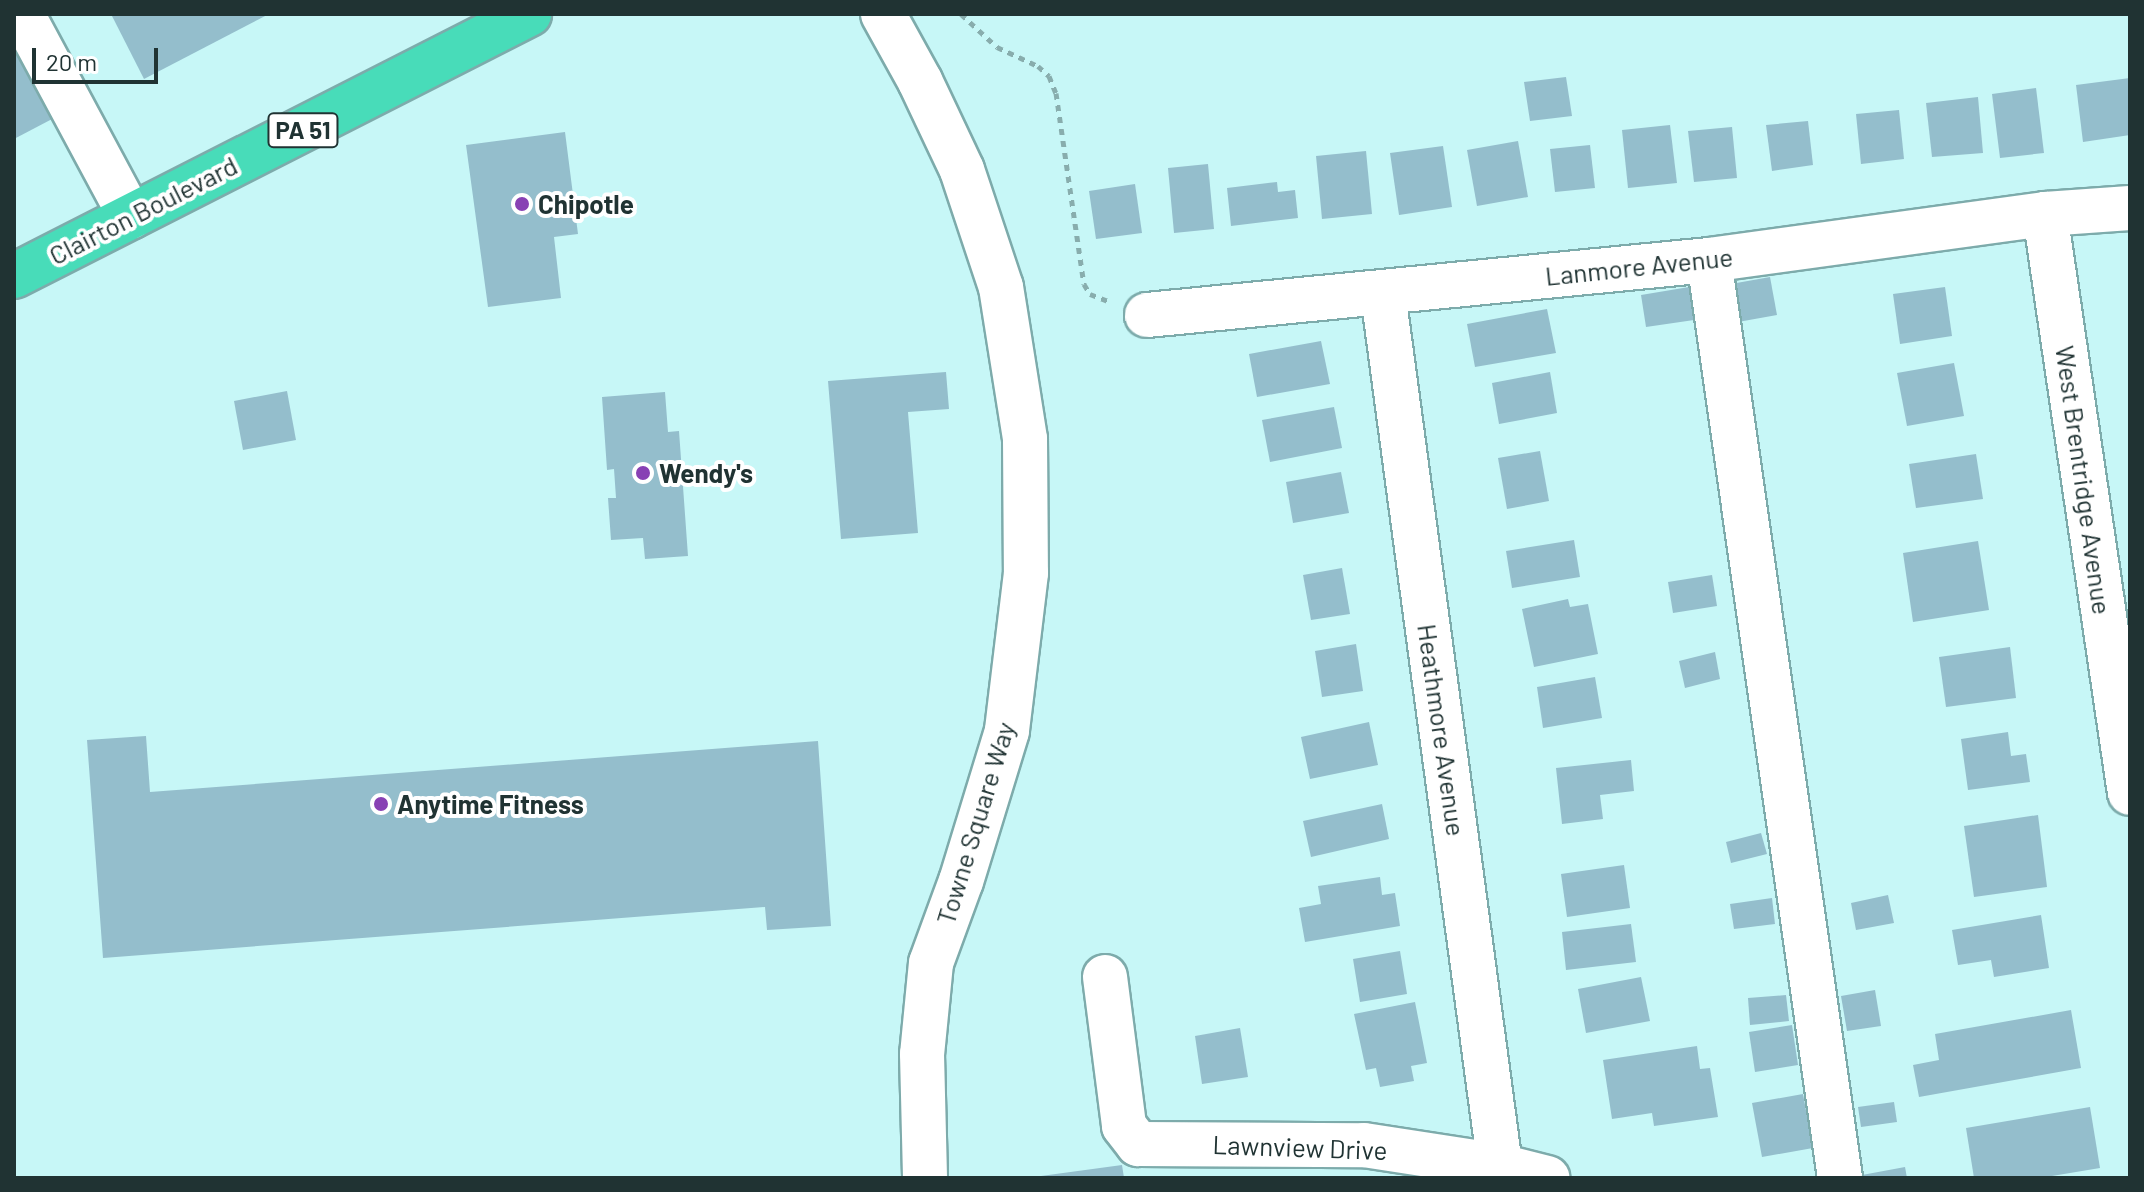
<!DOCTYPE html>
<style>
body{margin:0}
#map{position:relative;width:2144px;height:1192px;overflow:hidden;background:#c7f7f7;font-family:Barlow,sans-serif}
div>[style]{position:absolute}
[style*='--x']{left:calc(var(--x)*1px);top:calc(var(--y)*1px);width:calc(var(--w)*1px);rotate:calc(var(--a)*1deg)}
.building>*{inset:0;background:#94becc}
.path>*{height:5px;margin-top:-2.5px;transform-origin:0;background:repeating-linear-gradient(90deg,#88adad 0 6px,transparent 0 12px)}
.roads{filter:drop-shadow(2px 0 #7dabab) drop-shadow(-2px 0 #7dabab) drop-shadow(0 2px #7dabab) drop-shadow(0 -2px #7dabab)}
.minor>*{height:44px;margin:-22px;padding:0 22px;transform-origin:22px;border-radius:22px;background:#fff}
.highway>*{height:44px;margin:-22px;padding:0 22px;transform-origin:22px;border-radius:22px;background:#48dcb9}
.dots>*{width:22px;height:22px;translate:-50% -50%;box-sizing:border-box;border:4px solid #fff;border-radius:50%}
span{translate:-50% -50%;white-space:nowrap;text-align:center;line-height:1.15;-webkit-text-stroke:8px #fff;paint-order:stroke}
.shield-label span{padding:2px 6px;background:#fff;border:2px solid;border-radius:6px;-webkit-text-stroke-width:0}
.shield-label{font-size:24px;color:#203333;font-weight:700}
.poi-label{font-size:26px;color:#203333;font-weight:700}
.left{translate:0 -50%;text-align:left}
.street-label{font-size:26px;color:#203333}
.frame{position:absolute;inset:0;border:16px solid #203333;pointer-events:none}
.scale{position:absolute;left:32px;top:48px;width:126px;height:36px;box-sizing:border-box;border:4px solid #203333;border-top:0;padding-left:10px;font-size:24px;line-height:28px;white-space:nowrap;color:#203333;-webkit-text-stroke:6px #fff;paint-order:stroke}
</style>
<div id="map">
<div class="building">
<i style="clip-path:polygon(111px 14px,269px 14px,144px 79px)"></i>
<i style="clip-path:polygon(14px 41px,54px 118px,14px 139px)"></i>
<i style="clip-path:polygon(1566px 77px,1572px 116px,1530px 121px,1524px 82px)"></i>
<i style="clip-path:polygon(2130px 78px,2130px 135px,2083px 142px,2076px 85px)"></i>
<i style="clip-path:polygon(2036px 88px,2044px 153px,2000px 158px,1992px 94px)"></i>
<i style="clip-path:polygon(1978px 97px,1983px 153px,1932px 157px,1926px 103px)"></i>
<i style="clip-path:polygon(1899px 110px,1904px 159px,1861px 164px,1856px 114px)"></i>
<i style="clip-path:polygon(1808px 121px,1813px 165px,1772px 171px,1766px 125px)"></i>
<i style="clip-path:polygon(1670px 125px,1677px 183px,1628px 188px,1622px 130px)"></i>
<i style="clip-path:polygon(1732px 127px,1737px 178px,1694px 182px,1688px 131px)"></i>
<i style="clip-path:polygon(565px 132px,578px 234px,554px 237px,561px 298px,488px 307px,466px 145px)"></i>
<i style="clip-path:polygon(1518px 141px,1528px 197px,1477px 206px,1467px 150px)"></i>
<i style="clip-path:polygon(1590px 145px,1595px 188px,1555px 192px,1550px 149px)"></i>
<i style="clip-path:polygon(1443px 146px,1452px 207px,1399px 215px,1390px 153px)"></i>
<i style="clip-path:polygon(1366px 151px,1372px 214px,1322px 219px,1316px 156px)"></i>
<i style="clip-path:polygon(1208px 164px,1214px 229px,1174px 233px,1168px 168px)"></i>
<i style="clip-path:polygon(1277px 182px,1278px 192px,1295px 190px,1298px 218px,1231px 226px,1227px 188px)"></i>
<i style="clip-path:polygon(1135px 184px,1142px 233px,1096px 239px,1089px 191px)"></i>
<i style="clip-path:polygon(1770px 277px,1777px 315px,1738px 322px,1731px 284px)"></i>
<i style="clip-path:polygon(1689px 287px,1694px 320px,1646px 327px,1641px 295px)"></i>
<i style="clip-path:polygon(1945px 287px,1952px 336px,1900px 344px,1893px 294px)"></i>
<i style="clip-path:polygon(1547px 309px,1556px 353px,1475px 367px,1467px 324px)"></i>
<i style="clip-path:polygon(1321px 341px,1330px 384px,1257px 397px,1249px 354px)"></i>
<i style="clip-path:polygon(1954px 363px,1964px 416px,1907px 426px,1897px 373px)"></i>
<i style="clip-path:polygon(946px 372px,949px 409px,908px 412px,918px 533px,841px 539px,828px 381px)"></i>
<i style="clip-path:polygon(1550px 372px,1557px 413px,1499px 424px,1492px 383px)"></i>
<i style="clip-path:polygon(287px 391px,296px 440px,243px 450px,234px 401px)"></i>
<i style="clip-path:polygon(665px 392px,668px 432px,679px 431px,688px 556px,645px 559px,643px 538px,611px 540px,608px 498px,616px 498px,614px 469px,607px 470px,602px 397px)"></i>
<i style="clip-path:polygon(1334px 407px,1342px 448px,1270px 462px,1262px 420px)"></i>
<i style="clip-path:polygon(1540px 451px,1549px 501px,1507px 509px,1498px 458px)"></i>
<i style="clip-path:polygon(1976px 454px,1983px 499px,1916px 508px,1909px 464px)"></i>
<i style="clip-path:polygon(1341px 472px,1349px 513px,1293px 523px,1286px 482px)"></i>
<i style="clip-path:polygon(1574px 540px,1580px 577px,1512px 588px,1506px 551px)"></i>
<i style="clip-path:polygon(1978px 541px,1989px 610px,1913px 622px,1903px 553px)"></i>
<i style="clip-path:polygon(1342px 568px,1350px 614px,1311px 620px,1303px 575px)"></i>
<i style="clip-path:polygon(1712px 575px,1717px 606px,1673px 613px,1668px 582px)"></i>
<i style="clip-path:polygon(1568px 599px,1570px 607px,1588px 604px,1598px 654px,1534px 667px,1522px 609px)"></i>
<i style="clip-path:polygon(1356px 644px,1363px 691px,1322px 697px,1315px 651px)"></i>
<i style="clip-path:polygon(2010px 647px,2016px 698px,1946px 707px,1939px 657px)"></i>
<i style="clip-path:polygon(1715px 652px,1720px 679px,1685px 688px,1679px 661px)"></i>
<i style="clip-path:polygon(1595px 677px,1602px 718px,1543px 728px,1537px 687px)"></i>
<i style="clip-path:polygon(1369px 722px,1378px 765px,1310px 779px,1301px 737px)"></i>
<i style="clip-path:polygon(2008px 732px,2011px 756px,2026px 754px,2030px 782px,1968px 790px,1961px 739px)"></i>
<i style="clip-path:polygon(146px 736px,150px 792px,818px 741px,831px 926px,767px 930px,765px 907px,103px 958px,87px 740px)"></i>
<i style="clip-path:polygon(1631px 760px,1634px 791px,1600px 795px,1603px 819px,1562px 824px,1556px 768px)"></i>
<i style="clip-path:polygon(1382px 804px,1389px 839px,1311px 857px,1303px 821px)"></i>
<i style="clip-path:polygon(2038px 815px,2047px 887px,1974px 897px,1964px 826px)"></i>
<i style="clip-path:polygon(1761px 833px,1767px 854px,1731px 863px,1726px 842px)"></i>
<i style="clip-path:polygon(1624px 865px,1630px 908px,1567px 917px,1561px 874px)"></i>
<i style="clip-path:polygon(1380px 877px,1382px 895px,1395px 893px,1400px 926px,1305px 942px,1299px 908px,1321px 904px,1318px 886px)"></i>
<i style="clip-path:polygon(1888px 895px,1894px 923px,1856px 930px,1851px 903px)"></i>
<i style="clip-path:polygon(1772px 898px,1775px 924px,1734px 929px,1730px 904px)"></i>
<i style="clip-path:polygon(2041px 915px,2049px 968px,1994px 977px,1991px 960px,1958px 965px,1952px 930px)"></i>
<i style="clip-path:polygon(1631px 924px,1636px 962px,1566px 970px,1562px 932px)"></i>
<i style="clip-path:polygon(1400px 951px,1407px 994px,1360px 1002px,1353px 959px)"></i>
<i style="clip-path:polygon(1641px 977px,1650px 1021px,1586px 1033px,1578px 989px)"></i>
<i style="clip-path:polygon(1875px 990px,1881px 1026px,1847px 1031px,1841px 996px)"></i>
<i style="clip-path:polygon(1786px 995px,1789px 1021px,1750px 1025px,1748px 998px)"></i>
<i style="clip-path:polygon(1415px 1002px,1427px 1063px,1411px 1066px,1414px 1081px,1380px 1087px,1376px 1068px,1366px 1070px,1354px 1014px)"></i>
<i style="clip-path:polygon(2071px 1010px,2081px 1068px,1919px 1097px,1913px 1065px,1939px 1060px,1935px 1034px)"></i>
<i style="clip-path:polygon(1792px 1025px,1798px 1065px,1755px 1072px,1749px 1032px)"></i>
<i style="clip-path:polygon(1240px 1028px,1248px 1077px,1202px 1084px,1195px 1036px)"></i>
<i style="clip-path:polygon(1697px 1046px,1700px 1069px,1710px 1068px,1718px 1117px,1654px 1126px,1652px 1113px,1612px 1119px,1603px 1060px)"></i>
<i style="clip-path:polygon(1803px 1094px,1813px 1148px,1762px 1157px,1752px 1103px)"></i>
<i style="clip-path:polygon(1894px 1102px,1897px 1122px,1861px 1127px,1858px 1107px)"></i>
<i style="clip-path:polygon(2090px 1107px,2100px 1168px,2040px 1178px,1974px 1178px,1966px 1128px)"></i>
<i style="clip-path:polygon(1122px 1165px,1124px 1178px,1041px 1178px,1041px 1176px)"></i>
<i style="clip-path:polygon(1905px 1167px,1907px 1178px,1863px 1178px,1862px 1175px)"></i>
</div>
<div class="path">
<i style="--x:961;--y:14;--w:49;--a:42.5"></i>
<i style="--x:997;--y:47;--w:45;--a:24.9"></i>
<i style="--x:1038;--y:66;--w:15;--a:42"></i>
<i style="--x:1049;--y:76;--w:18;--a:68"></i>
<i style="--x:1056;--y:93;--w:193;--a:81.7"></i>
<i style="--x:1084;--y:284;--w:12;--a:59"></i>
<i style="--x:1090;--y:294;--w:19;--a:21"></i>
</div>
<div class="roads">
<div class="minor">
<i style="--x:22;--y:14;--w:230;--a:61.8"></i>
<i style="--x:883;--y:14;--w:77;--a:61.1"></i>
<i style="--x:920;--y:81;--w:98;--a:64.7"></i>
<i style="--x:962;--y:170;--w:123;--a:71.6"></i>
<i style="--x:1001;--y:287;--w:154;--a:81"></i>
<i style="--x:1025;--y:439;--w:134;--a:89.6"></i>
<i style="--x:1026;--y:573;--w:159;--a:96.9"></i>
<i style="--x:1007;--y:731;--w:157;--a:107"></i>
<i style="--x:961;--y:881;--w:87;--a:110.1"></i>
<i style="--x:931;--y:963;--w:91;--a:95.6"></i>
<i style="--x:922;--y:1054;--w:124;--a:88.6"></i>
<i style="--x:2045;--y:214;--w:585;--a:81.65"></i>
<i style="--x:1709;--y:260;--w:927;--a:81.88"></i>
<i style="--x:1383;--y:294;--w:880;--a:82.36"></i>
<i style="--x:1147;--y:315;--w:565;--a:-5.59"></i>
<i style="--x:1709;--y:260;--w:339;--a:-7.8"></i>
<i style="--x:2045;--y:214;--w:85;--a:-4"></i>
<i style="--x:1105;--y:977;--w:150;--a:82.7"></i>
<i style="--x:1124;--y:1126;--w:23;--a:52"></i>
<i style="--x:1138;--y:1144;--w:226;--a:0.3"></i>
<i style="--x:1364;--y:1145;--w:138;--a:8.8"></i>
<i style="--x:1500;--y:1166;--w:49;--a:14.3"></i>
</div>
<div class="highway">
<i style="--x:14;--y:276;--w:578;--a:-26.96"></i>
</div>
</div>
<div class="dots">
<i style="left:522px;top:204px;background:#8841b4"></i>
<i style="left:643px;top:473px;background:#8841b4"></i>
<i style="left:381px;top:804px;background:#8841b4"></i>
</div>
<div class="shield-label">
<span style="left:303px;top:130px">PA 51</span>
</div>
<div class="poi-label">
<span class="left" style="left:538px;top:204px">Chipotle</span>
<span class="left" style="left:659px;top:473px">Wendy's</span>
<span class="left" style="left:397px;top:804px">Anytime Fitness</span>
</div>
<div class="street-label">
<span style="left:143px;top:210px;rotate:-27deg">Clairton Boulevard</span>
<span style="left:1639px;top:266px;rotate:-6deg">Lanmore Avenue</span>
<span style="left:2084px;top:480px;rotate:82deg">West Brentridge Avenue</span>
<span style="left:1442px;top:730px;rotate:82deg">Heathmore Avenue</span>
<span style="left:975px;top:823px;rotate:-73deg">Towne Square Way</span>
<span style="left:1300px;top:1147px;rotate:2deg">Lawnview Drive</span>
</div>
<div class="frame"></div>
<div class="scale">20 m</div>
</div>
